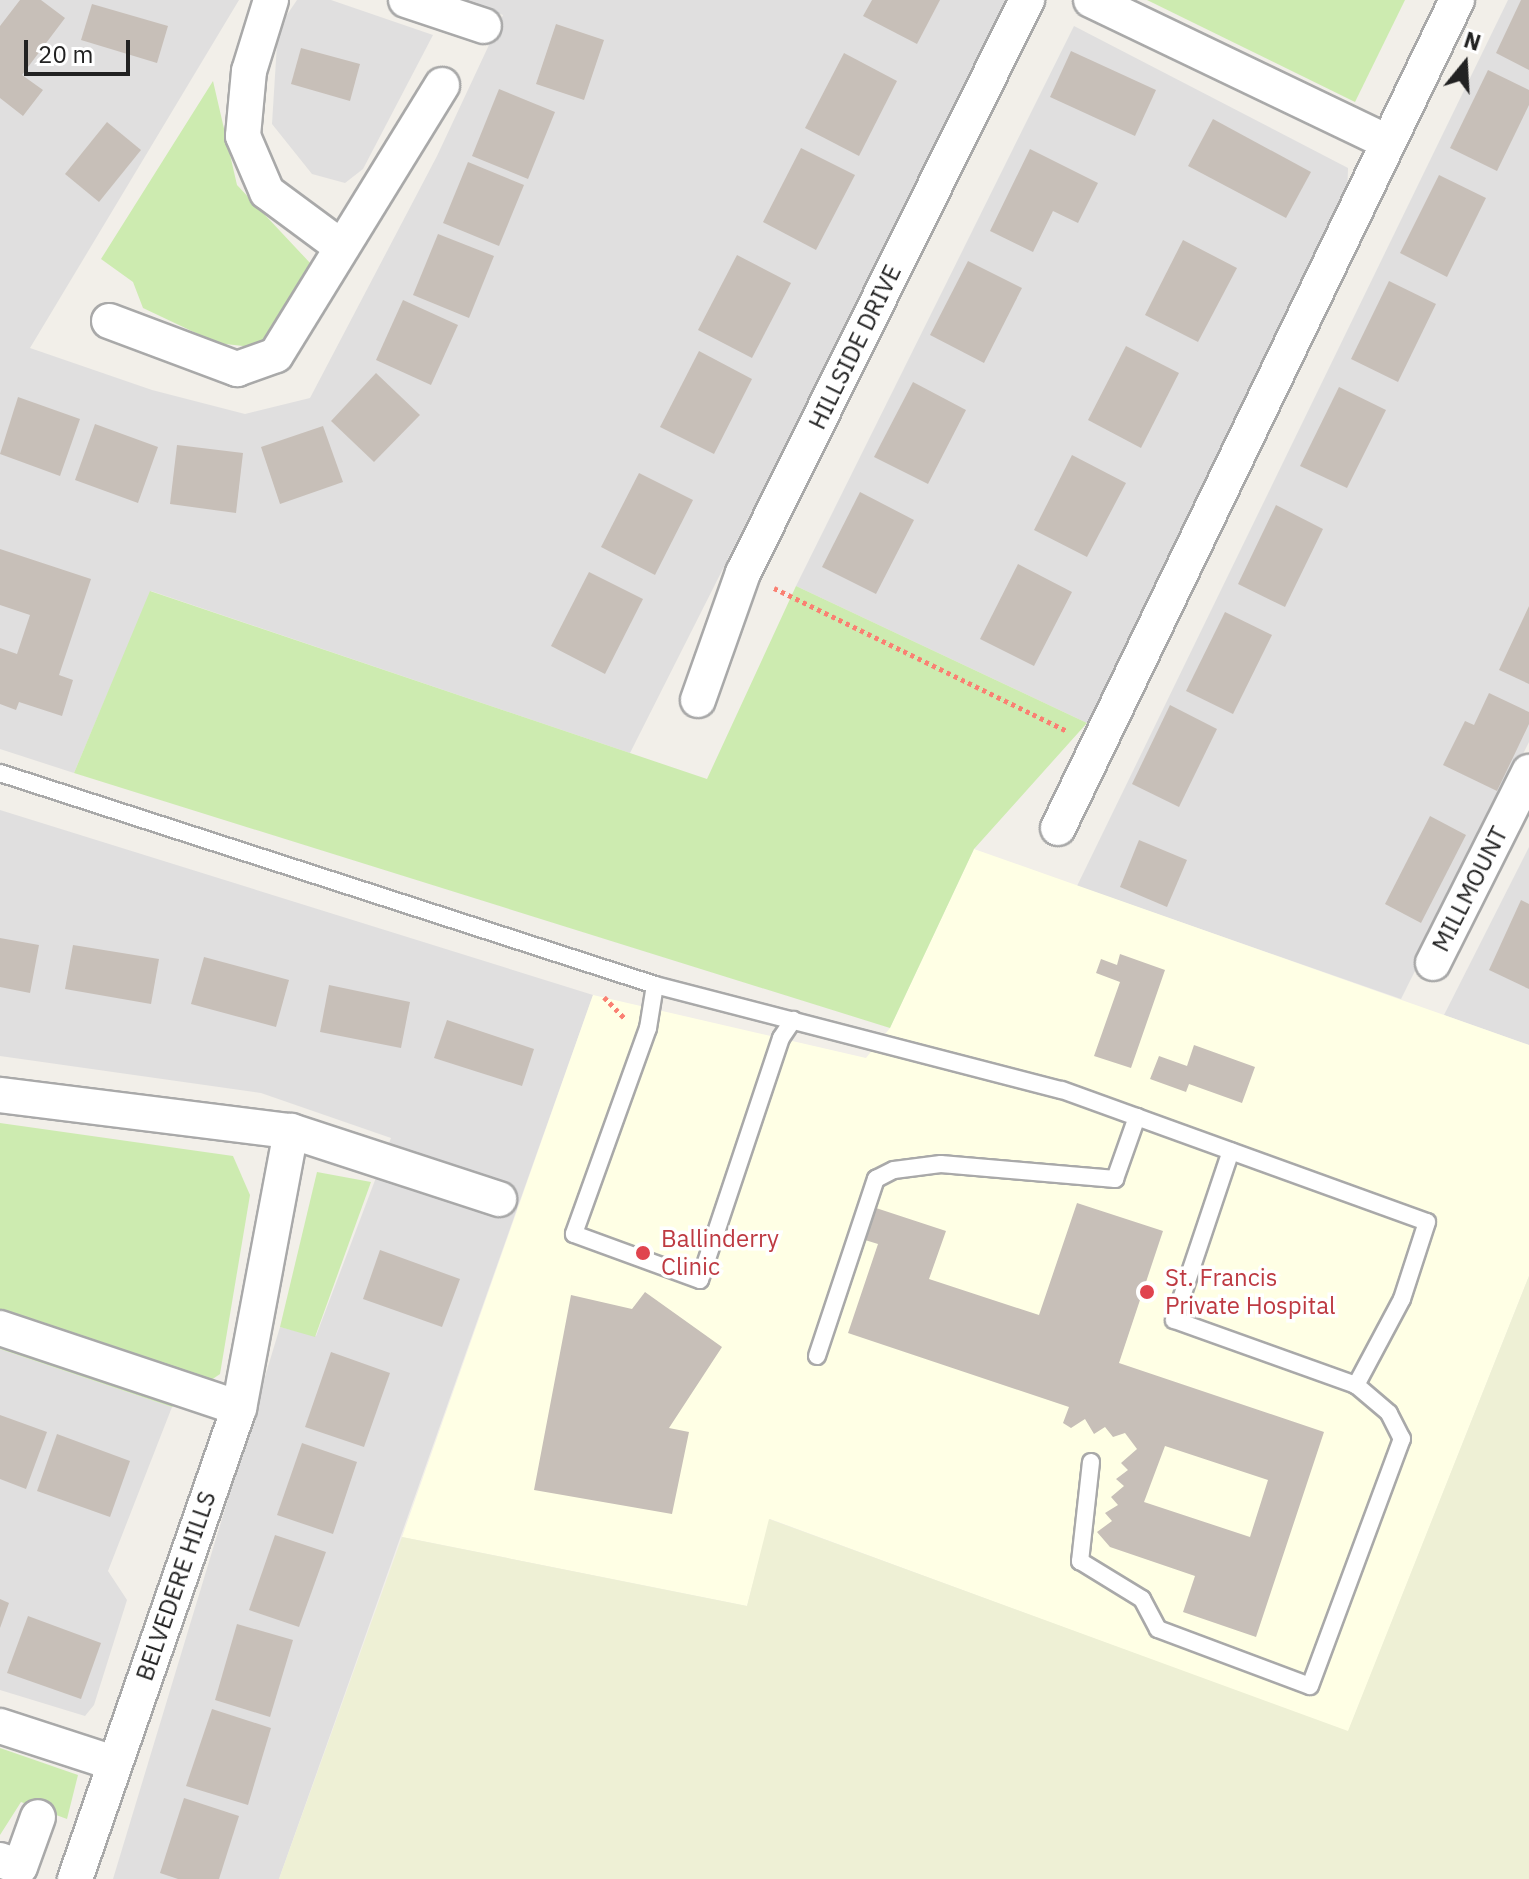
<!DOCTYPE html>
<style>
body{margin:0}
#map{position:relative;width:1529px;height:1879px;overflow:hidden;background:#f2efe9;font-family:"IBM Plex Sans",sans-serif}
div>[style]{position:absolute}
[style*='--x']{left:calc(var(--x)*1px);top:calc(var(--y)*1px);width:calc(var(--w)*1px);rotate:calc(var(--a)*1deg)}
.residential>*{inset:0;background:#e0dfdf}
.education>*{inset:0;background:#ffffe5}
.farmland>*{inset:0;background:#eef0d5}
.grass>*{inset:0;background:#cdebb0}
.building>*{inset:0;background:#c7bfb8}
.path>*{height:5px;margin-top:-2.5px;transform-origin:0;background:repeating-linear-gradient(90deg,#fa8072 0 4px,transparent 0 8px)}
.roads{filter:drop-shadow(2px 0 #a9a9a9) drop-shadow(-2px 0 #a9a9a9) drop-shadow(0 2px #a9a9a9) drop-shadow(0 -2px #a9a9a9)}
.service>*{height:16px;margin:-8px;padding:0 8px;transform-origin:8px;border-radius:8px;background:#fff}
.minor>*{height:34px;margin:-17px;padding:0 17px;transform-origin:17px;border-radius:17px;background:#fff}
.dots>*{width:22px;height:22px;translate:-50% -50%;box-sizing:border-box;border:4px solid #fff;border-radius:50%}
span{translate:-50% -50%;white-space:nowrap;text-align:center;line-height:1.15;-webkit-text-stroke:7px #fff;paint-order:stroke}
.street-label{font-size:24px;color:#222}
.health-label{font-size:24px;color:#be3a42}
.left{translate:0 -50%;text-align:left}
.north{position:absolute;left:1425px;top:24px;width:80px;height:80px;-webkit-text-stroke:6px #fff;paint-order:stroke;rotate:18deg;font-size:22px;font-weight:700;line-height:32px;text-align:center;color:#222}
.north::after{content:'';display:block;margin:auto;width:28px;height:36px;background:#222;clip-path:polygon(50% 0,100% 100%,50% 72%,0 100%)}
.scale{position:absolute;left:24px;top:40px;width:106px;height:36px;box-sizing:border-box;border:4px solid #222;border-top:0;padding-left:10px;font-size:24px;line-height:28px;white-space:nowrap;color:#222;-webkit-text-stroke:6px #fff;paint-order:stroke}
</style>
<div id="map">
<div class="residential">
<i style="clip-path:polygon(0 0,239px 0,30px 348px,152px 390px,245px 414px,310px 398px,437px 156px,503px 15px,459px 0,1010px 0,630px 753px,151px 591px,74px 773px,0 749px)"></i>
<i style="clip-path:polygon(297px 0,331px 0,433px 35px,363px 169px,345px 183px,312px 174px,272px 124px,278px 28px)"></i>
<i style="clip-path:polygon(1508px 0,1529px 0,1529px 742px,1401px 999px,1077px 886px)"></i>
<i style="clip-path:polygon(1074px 26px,1348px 168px,1347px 198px,1087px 723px,796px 586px)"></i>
<i style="clip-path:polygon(0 810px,593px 995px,279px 1879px,113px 1879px,280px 1327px,316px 1336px,391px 1138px,261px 1093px,0 1056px)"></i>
<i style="clip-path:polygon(1529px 847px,1529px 1045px,1444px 1015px)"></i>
<i style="clip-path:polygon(0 1349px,172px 1407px,108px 1571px,127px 1600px,94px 1705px,85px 1716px,0 1690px)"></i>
</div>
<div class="education">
<i style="clip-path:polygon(974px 849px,1529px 1045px,1529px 1276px,1348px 1732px,770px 1519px,747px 1606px,402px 1537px,593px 995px,866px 1058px,890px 1028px)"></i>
</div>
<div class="farmland">
<i style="clip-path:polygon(1529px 1276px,1529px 1879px,279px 1879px,402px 1537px,747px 1606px,769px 1519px,1348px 1731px)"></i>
</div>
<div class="grass">
<i style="clip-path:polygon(1147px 0,1405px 0,1355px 102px)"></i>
<i style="clip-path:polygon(213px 81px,237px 185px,311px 264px,306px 288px,260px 348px,217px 343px,143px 308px,133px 282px,101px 259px)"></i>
<i style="clip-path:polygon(796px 586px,1087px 723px,974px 849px,890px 1028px,74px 773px,150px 591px,707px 779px)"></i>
<i style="clip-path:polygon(0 1123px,233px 1156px,250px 1195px,220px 1374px,172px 1407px,0 1349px)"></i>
<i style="clip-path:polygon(317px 1172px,371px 1182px,315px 1337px,280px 1327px)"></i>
<i style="clip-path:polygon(0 1748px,78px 1775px,67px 1819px,21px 1802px,0 1835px)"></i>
</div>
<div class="building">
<i style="clip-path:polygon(20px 0,41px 0,65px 18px,22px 75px,43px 90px,23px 116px,0 98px,0 26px)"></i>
<i style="clip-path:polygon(872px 0,940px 0,917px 44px,863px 16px)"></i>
<i style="clip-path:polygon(1521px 0,1529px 0,1529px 70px,1496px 53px)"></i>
<i style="clip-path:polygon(92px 4px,168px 26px,157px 63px,81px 40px)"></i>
<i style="clip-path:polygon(556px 24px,604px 40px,584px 100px,536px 84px)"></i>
<i style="clip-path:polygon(301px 48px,360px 64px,350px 101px,291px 84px)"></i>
<i style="clip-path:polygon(1071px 51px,1156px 90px,1135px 136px,1050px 97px)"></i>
<i style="clip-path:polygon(844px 53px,897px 81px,859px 156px,805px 128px)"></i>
<i style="clip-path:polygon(1488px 70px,1529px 90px,1529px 105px,1497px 171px,1450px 148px)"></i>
<i style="clip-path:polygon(499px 89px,555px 112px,528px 179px,472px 156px)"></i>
<i style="clip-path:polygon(1213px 119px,1311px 172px,1286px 218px,1188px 166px)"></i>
<i style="clip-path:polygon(107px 122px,141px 150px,99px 202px,65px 174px)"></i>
<i style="clip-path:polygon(801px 148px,855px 175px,816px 250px,763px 222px)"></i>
<i style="clip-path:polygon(1030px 149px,1098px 183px,1078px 223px,1053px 211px,1033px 252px,990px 231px)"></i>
<i style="clip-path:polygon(468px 162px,524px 185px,499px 246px,443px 223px)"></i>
<i style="clip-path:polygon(1439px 175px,1486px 198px,1447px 277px,1400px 253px)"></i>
<i style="clip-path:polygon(438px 234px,494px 256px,469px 318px,413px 295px)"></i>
<i style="clip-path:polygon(1183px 240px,1237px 268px,1198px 342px,1145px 315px)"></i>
<i style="clip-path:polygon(737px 255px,791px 283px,752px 358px,698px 330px)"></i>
<i style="clip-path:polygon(968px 261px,1022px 288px,984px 363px,930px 335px)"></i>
<i style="clip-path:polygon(1389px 281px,1436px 304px,1398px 382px,1351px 359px)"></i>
<i style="clip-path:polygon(403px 300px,458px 325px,431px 385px,376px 360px)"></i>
<i style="clip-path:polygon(1126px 346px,1179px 373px,1141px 448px,1088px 420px)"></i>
<i style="clip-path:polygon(699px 351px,752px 379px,714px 454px,660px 427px)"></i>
<i style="clip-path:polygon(376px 373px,420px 415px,374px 462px,331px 421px)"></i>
<i style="clip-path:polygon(913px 382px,966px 410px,928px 484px,874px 457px)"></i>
<i style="clip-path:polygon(1339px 387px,1386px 410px,1347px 488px,1300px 466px)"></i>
<i style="clip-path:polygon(18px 397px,80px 419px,60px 476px,0 454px)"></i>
<i style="clip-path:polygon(95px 424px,158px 447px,138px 503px,75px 480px)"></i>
<i style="clip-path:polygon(323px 426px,343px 482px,280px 504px,261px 447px)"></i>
<i style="clip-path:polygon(177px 445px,243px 453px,236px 513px,170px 504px)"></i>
<i style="clip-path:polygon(1072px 455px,1126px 483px,1087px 557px,1034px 530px)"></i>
<i style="clip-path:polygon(639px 473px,693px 500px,655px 575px,601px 547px)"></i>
<i style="clip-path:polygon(860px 492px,914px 520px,876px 594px,822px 567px)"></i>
<i style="clip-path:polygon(1276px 505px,1323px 529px,1285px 607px,1238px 584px)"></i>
<i style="clip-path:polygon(0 549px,91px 579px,59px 675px,73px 680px,62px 716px,19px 702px,16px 710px,0 704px,0 648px,17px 654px,30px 615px,0 605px)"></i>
<i style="clip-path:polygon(1018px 564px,1072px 592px,1034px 666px,980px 639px)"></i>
<i style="clip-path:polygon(589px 572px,643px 599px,605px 674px,551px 646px)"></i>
<i style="clip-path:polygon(1529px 606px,1529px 684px,1499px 670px)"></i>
<i style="clip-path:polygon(1225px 612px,1272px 635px,1233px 714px,1186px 691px)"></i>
<i style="clip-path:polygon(1489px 693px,1529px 712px,1529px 724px,1497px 791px,1443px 765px,1465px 721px,1474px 725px)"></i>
<i style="clip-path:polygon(1170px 705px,1217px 729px,1179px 807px,1132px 784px)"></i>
<i style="clip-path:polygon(1430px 816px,1466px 835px,1421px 923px,1385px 904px)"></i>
<i style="clip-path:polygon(1139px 840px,1187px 860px,1167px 907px,1120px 887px)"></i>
<i style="clip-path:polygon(1521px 900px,1529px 904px,1529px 989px,1489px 970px)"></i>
<i style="clip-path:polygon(0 938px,39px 945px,30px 993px,0 987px)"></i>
<i style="clip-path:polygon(73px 945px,159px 959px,151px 1004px,65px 989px)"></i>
<i style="clip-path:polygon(1120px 954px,1165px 970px,1131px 1068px,1094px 1056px,1120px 982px,1096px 973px,1101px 959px,1117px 965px)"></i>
<i style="clip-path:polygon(204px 957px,289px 980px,276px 1027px,191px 1004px)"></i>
<i style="clip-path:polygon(329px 985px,410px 1002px,401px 1048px,320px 1032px)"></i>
<i style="clip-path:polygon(447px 1020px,534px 1049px,522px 1086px,434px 1058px)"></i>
<i style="clip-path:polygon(1194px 1045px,1255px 1067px,1242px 1103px,1189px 1084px,1186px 1092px,1150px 1079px,1159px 1056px,1187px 1066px)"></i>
<i style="clip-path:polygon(evenodd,1077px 1203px,1163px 1231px,1119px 1363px,1324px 1432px,1256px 1637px,1183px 1612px,1195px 1576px,1110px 1547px,1097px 1532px,1112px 1521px,1105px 1513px,1118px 1505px,1111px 1497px,1124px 1486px,1116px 1479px,1128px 1470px,1121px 1463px,1137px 1449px,1125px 1433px,1113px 1437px,1105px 1427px,1094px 1434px,1085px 1419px,1071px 1428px,1063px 1423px,1069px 1407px,848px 1333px,878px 1244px,865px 1240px,876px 1208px,946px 1231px,929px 1279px,1039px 1315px,1077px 1203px,1165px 1446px,1268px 1480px,1250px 1537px,1144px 1502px,1165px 1446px)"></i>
<i style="clip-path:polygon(380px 1250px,460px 1279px,442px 1327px,363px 1299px)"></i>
<i style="clip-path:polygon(645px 1292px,722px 1347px,669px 1428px,689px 1432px,672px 1514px,534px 1490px,571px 1295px,632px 1309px)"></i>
<i style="clip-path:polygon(331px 1352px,390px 1373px,364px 1447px,305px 1427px)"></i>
<i style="clip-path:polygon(0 1415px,47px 1432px,26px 1489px,0 1479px)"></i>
<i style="clip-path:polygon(57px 1434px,130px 1461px,110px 1517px,37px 1491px)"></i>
<i style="clip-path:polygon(302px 1443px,357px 1462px,333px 1534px,277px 1515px)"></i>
<i style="clip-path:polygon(275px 1535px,326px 1552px,299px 1627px,249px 1610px)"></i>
<i style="clip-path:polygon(0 1599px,9px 1603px,0 1628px)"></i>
<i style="clip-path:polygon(28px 1616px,101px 1643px,81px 1699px,7px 1673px)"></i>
<i style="clip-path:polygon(237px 1624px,293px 1640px,270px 1717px,215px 1700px)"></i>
<i style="clip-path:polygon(212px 1709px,271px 1728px,248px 1805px,186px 1786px)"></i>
<i style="clip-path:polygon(184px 1798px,239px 1816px,219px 1879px,178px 1879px,160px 1873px)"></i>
</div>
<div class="path">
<i style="--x:774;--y:588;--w:326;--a:26"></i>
<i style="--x:604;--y:997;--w:29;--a:46"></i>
</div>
<div class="roads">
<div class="service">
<i style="--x:0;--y:773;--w:688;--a:17.93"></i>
<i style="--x:655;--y:985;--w:420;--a:14.5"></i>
<i style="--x:1062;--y:1090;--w:388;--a:19.9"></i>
<i style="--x:1427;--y:1222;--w:81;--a:108"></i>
<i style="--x:1402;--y:1299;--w:98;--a:118.1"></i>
<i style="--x:655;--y:985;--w:44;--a:99.2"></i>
<i style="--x:648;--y:1028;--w:219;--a:109.8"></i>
<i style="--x:574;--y:1234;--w:134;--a:20.1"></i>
<i style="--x:700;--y:1280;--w:255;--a:-71.5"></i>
<i style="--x:781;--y:1038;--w:22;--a:-56"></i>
<i style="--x:817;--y:1356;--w:187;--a:-71.6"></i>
<i style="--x:876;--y:1179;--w:20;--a:-27"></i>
<i style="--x:894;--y:1170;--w:47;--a:-7.3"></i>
<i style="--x:941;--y:1164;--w:175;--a:4.9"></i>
<i style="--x:1115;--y:1179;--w:66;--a:-70.5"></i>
<i style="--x:1091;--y:1462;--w:100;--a:96.3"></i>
<i style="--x:1080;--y:1561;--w:73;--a:31.5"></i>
<i style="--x:1142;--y:1599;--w:34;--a:62"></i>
<i style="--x:1158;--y:1629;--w:162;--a:20.6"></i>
<i style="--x:1310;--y:1686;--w:264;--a:-69.6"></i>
<i style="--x:1402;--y:1439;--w:29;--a:-117"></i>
<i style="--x:1389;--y:1413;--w:43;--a:-139.7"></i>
<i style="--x:1356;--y:1385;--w:193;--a:-160.3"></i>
<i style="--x:1174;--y:1320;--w:178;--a:-71.4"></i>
</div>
<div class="minor">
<i style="--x:271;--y:0;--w:74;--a:107.2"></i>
<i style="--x:249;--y:71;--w:65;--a:95.3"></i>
<i style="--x:243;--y:136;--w:61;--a:66.8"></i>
<i style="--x:267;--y:192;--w:91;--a:36.5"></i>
<i style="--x:406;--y:0;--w:82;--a:18.4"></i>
<i style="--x:1091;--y:0;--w:329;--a:25.6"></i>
<i style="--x:109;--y:321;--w:137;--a:20.6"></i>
<i style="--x:237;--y:369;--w:41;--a:-19.7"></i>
<i style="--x:276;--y:355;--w:317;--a:-58.4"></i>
<i style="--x:698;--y:700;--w:135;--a:-70.5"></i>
<i style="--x:743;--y:573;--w:640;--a:-63.64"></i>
<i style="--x:1058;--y:828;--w:919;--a:-64.27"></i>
<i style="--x:1433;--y:963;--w:214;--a:-63.3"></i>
<i style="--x:0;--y:1095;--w:293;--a:7.1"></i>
<i style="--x:291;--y:1131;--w:282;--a:100.6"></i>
<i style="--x:239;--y:1408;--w:499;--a:109.2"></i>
<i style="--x:291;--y:1131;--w:219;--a:18.1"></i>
<i style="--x:0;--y:1328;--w:252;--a:18.5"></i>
<i style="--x:0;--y:1726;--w:120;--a:18"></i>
<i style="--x:0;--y:1860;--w:21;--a:19"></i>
<i style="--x:20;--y:1867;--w:53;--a:-70.2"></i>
</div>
</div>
<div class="dots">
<i style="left:643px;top:1253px;background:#e0444e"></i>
<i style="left:1147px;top:1292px;background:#e0444e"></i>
</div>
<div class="street-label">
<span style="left:855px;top:347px;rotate:-64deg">HILLSIDE DRIVE</span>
<span style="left:1470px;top:889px;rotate:-63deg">MILLMOUNT</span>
<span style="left:176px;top:1586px;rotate:-71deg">BELVEDERE HILLS</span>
</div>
<div class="health-label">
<span class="left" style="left:661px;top:1253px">Ballinderry<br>Clinic</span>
<span class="left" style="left:1165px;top:1292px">St. Francis<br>Private Hospital</span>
</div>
<div class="north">N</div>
<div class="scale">20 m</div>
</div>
